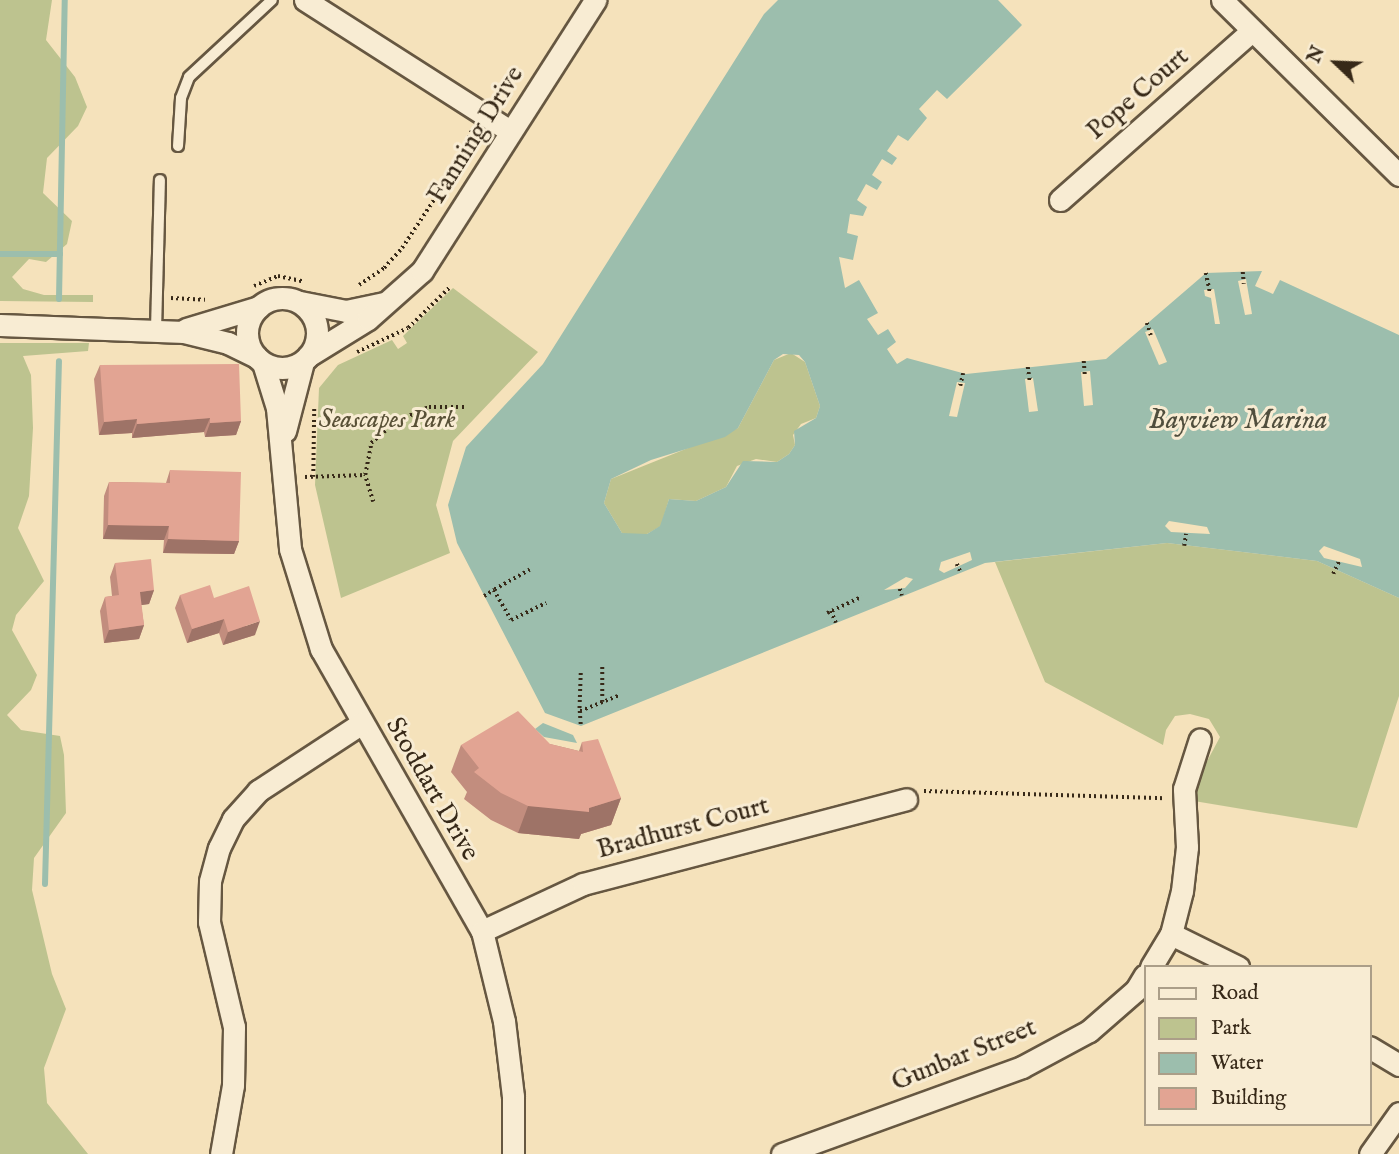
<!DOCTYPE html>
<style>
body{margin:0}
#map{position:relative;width:1399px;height:1154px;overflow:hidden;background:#f5e2bb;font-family:"IM FELL English",serif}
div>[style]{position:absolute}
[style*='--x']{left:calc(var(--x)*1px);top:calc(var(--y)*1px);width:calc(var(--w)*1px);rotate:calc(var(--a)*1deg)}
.green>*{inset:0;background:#bdc38f}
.water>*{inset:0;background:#9cbead}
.pier>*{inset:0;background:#f5e2bb}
.stream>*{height:6px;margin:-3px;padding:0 3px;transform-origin:3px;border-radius:3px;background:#9cbead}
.path>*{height:3.5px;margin-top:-1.75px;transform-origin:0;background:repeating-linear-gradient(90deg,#372918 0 2px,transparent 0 5.5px)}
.roads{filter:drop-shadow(2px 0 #665741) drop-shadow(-2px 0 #665741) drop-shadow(0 2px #665741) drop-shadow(0 -2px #665741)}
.service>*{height:10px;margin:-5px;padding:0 5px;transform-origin:5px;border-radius:5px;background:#f8ecd3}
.minor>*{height:21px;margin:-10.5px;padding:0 10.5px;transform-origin:10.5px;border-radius:10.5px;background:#f8ecd3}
.minor>.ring{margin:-10.5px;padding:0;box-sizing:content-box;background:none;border:21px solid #f8ecd3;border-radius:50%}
.wall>*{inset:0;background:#c28d7e}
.shaded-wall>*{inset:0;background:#9e7367}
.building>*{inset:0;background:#e2a493}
span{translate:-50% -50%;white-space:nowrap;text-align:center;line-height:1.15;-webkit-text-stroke:6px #f8ecd3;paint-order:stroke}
.street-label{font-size:26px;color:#372918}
.park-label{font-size:26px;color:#585036;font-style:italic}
.water-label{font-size:28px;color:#504e3d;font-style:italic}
.legend{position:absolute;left:1144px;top:965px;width:228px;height:161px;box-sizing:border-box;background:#f8ecd3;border:2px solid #ab9e88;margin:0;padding:9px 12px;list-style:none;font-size:21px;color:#372918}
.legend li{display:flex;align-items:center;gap:14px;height:35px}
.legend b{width:35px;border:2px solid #ab9e88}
.north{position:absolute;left:1301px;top:28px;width:70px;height:70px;-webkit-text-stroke:5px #f8ecd3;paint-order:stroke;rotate:293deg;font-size:19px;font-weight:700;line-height:28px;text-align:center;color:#372918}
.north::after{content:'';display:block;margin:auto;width:24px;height:32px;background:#372918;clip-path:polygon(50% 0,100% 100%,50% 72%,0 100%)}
</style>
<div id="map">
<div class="green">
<i style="clip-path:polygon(0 0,52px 0,46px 40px,75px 77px,87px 107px,78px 126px,47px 158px,43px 193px,72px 221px,67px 244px,46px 262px,29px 259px,12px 277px,23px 289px,44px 295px,93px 295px,93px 302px,0 301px)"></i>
<i style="clip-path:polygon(453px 288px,538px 352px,453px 441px,436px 505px,450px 553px,341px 598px,315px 485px,319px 388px,338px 365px,392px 340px,398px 349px,407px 343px,403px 336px)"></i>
<i style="clip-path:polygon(0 343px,89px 343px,88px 351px,23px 356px,31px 375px,33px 428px,29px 496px,18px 528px,44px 581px,16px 615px,12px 630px,37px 675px,31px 690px,7px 715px,21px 730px,60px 736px,64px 755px,66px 813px,34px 858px,32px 890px,52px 974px,66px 1009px,44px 1068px,47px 1103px,88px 1154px,0 1154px)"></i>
<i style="clip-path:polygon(791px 353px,805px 362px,820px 406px,816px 418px,801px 424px,793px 435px,795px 445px,789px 454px,777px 462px,756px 459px,737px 466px,726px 487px,696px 501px,669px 499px,661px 526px,647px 534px,632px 537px,622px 533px,604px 503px,611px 479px,738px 428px,774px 360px)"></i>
<i style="clip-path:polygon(1167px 543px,1317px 561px,1399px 598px,1399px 696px,1357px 828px,1194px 801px,1196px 782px,1220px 737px,1209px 719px,1190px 714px,1175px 716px,1166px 730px,1163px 745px,1045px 682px,995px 562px)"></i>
</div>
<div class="water">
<i style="clip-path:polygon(evenodd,778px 0,998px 0,1022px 25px,947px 99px,937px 90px,919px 109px,927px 118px,908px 141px,898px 135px,887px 151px,897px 158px,892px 165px,882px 159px,872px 175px,882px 182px,877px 190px,866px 184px,857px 200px,867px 207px,863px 216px,850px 214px,847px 233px,858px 236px,853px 260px,839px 257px,845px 288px,859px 280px,878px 313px,867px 319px,878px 335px,888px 329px,896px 342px,887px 349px,897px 364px,907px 358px,966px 374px,1106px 359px,1206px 273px,1262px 271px,1255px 286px,1273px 294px,1280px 280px,1399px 335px,1399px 598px,1317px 561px,1167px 543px,985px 563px,581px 726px,545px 713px,457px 543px,448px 505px,466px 447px,543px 364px,764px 14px,778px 0,783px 354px,799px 355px,805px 362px,820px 406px,816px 418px,794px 431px,795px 445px,789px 454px,777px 462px,743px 461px,726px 487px,696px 501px,669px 499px,660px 526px,647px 534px,622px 533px,604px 503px,611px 479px,651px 460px,725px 437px,738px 428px,774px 360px,783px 354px)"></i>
<i style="clip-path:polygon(543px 723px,573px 735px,577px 743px,544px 737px,535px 729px)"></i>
</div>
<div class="pier">
<i style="clip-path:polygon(1246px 279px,1252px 314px,1245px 315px,1238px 281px)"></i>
<i style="clip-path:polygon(1214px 289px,1220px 324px,1215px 324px,1211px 298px,1205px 296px,1204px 290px)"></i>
<i style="clip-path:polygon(1153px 329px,1167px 362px,1159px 365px,1145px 332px)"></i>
<i style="clip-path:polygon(1090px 371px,1093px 405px,1084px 406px,1081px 372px)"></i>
<i style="clip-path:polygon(1033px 378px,1038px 411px,1029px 412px,1025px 379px)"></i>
<i style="clip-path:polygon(957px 382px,965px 383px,957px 417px,949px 416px)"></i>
<i style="clip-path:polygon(1169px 521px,1207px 527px,1210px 534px,1171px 532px,1165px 526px)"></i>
<i style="clip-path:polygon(1324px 546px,1360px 559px,1362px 567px,1324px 558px,1319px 551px)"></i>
<i style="clip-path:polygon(970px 552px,972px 560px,944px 573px,939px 570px,941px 562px)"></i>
<i style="clip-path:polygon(906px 577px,913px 579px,905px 588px,884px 590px)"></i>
</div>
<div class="stream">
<i style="--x:0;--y:254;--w:60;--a:0"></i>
<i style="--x:59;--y:299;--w:299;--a:-88.9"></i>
<i style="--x:45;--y:884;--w:523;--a:-88.47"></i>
</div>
<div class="path">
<i style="--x:1243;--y:272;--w:12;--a:85"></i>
<i style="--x:1206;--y:273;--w:19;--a:78"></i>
<i style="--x:359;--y:285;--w:30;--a:-34"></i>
<i style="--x:384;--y:268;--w:27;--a:-48"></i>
<i style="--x:402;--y:248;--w:85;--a:-56.5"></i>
<i style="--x:449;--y:177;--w:52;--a:-63.9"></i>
<i style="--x:254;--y:286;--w:26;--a:-23"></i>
<i style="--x:278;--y:276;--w:25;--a:12"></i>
<i style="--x:171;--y:298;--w:34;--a:3"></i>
<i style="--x:1147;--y:323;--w:13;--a:72"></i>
<i style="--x:357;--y:352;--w:56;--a:-25.2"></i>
<i style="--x:408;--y:328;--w:60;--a:-44.3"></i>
<i style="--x:1084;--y:361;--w:14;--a:86"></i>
<i style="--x:1028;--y:367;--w:14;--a:82"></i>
<i style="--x:960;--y:386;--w:13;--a:-77"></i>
<i style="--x:305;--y:477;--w:60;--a:-1.9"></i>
<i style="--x:313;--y:477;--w:68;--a:-89.2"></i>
<i style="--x:373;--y:502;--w:28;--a:-107"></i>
<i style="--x:365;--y:475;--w:33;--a:-79"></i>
<i style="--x:371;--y:443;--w:32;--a:-41"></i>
<i style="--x:395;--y:422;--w:37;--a:-24"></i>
<i style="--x:429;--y:407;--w:35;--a:0"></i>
<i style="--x:1184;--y:546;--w:12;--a:-81"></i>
<i style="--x:957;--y:564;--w:10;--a:66"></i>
<i style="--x:530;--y:570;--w:41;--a:150.9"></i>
<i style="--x:494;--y:590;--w:34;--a:60"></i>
<i style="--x:511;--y:620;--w:39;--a:-26"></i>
<i style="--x:1333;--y:574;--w:14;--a:-65"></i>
<i style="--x:900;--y:589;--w:7;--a:74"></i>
<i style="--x:484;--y:596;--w:12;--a:-31"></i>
<i style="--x:831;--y:611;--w:13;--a:67"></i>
<i style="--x:827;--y:613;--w:38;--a:-25"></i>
<i style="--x:581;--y:673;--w:38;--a:92"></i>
<i style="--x:580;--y:711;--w:43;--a:-21.8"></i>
<i style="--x:602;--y:702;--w:38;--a:-90"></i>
<i style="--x:580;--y:711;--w:15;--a:86"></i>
<i style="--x:924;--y:791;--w:241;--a:1.7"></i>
</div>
<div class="roads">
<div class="service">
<i style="--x:178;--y:146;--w:48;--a:-86.4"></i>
<i style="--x:181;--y:98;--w:22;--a:-69"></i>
<i style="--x:189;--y:77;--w:113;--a:-42.9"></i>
<i style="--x:156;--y:330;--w:150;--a:-88.5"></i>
</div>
<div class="minor">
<i style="--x:305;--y:0;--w:243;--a:32.6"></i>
<i style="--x:1222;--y:0;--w:249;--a:44.7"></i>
<i style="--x:1060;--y:200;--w:256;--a:-41.4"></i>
<i class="ring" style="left:247px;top:298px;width:49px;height:49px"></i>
<i style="--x:300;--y:302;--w:47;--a:11.1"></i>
<i style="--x:346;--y:311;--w:40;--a:-12"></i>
<i style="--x:0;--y:325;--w:184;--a:2.2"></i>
<i style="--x:184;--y:332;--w:45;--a:14"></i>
<i style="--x:228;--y:343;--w:32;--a:26"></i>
<i style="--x:186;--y:329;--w:76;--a:-16.8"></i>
<i style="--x:308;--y:356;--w:70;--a:-31.7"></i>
<i style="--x:368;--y:319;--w:72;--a:-41.6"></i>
<i style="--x:422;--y:271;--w:322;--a:-57.4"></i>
<i style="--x:263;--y:363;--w:47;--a:72.7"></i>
<i style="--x:277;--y:408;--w:142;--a:84.7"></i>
<i style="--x:290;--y:549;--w:105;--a:72.8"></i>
<i style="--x:321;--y:649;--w:325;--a:60.3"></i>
<i style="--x:482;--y:931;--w:93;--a:76.3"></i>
<i style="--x:504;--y:1021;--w:76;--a:83.2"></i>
<i style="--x:513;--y:1096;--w:58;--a:90"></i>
<i style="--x:285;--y:431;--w:71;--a:-75.4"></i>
<i style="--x:482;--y:931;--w:111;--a:-25"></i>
<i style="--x:583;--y:884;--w:334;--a:-14.7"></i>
<i style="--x:1171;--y:934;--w:75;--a:26.2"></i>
<i style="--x:1151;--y:967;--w:39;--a:-59"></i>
<i style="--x:1171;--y:934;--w:44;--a:-75.7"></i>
<i style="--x:1182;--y:891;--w:44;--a:-83.5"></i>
<i style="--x:1187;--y:847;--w:58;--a:-93"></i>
<i style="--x:1184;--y:789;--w:52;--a:-72.3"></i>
<i style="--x:1369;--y:1047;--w:35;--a:31"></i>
<i style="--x:221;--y:1154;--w:70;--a:-80.1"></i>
<i style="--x:233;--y:1085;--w:58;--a:-89"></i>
<i style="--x:234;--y:1027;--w:108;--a:-103.4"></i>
<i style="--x:209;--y:922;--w:41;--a:-88.6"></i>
<i style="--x:210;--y:881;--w:34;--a:-75"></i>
<i style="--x:219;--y:848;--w:32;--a:-64"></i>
<i style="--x:233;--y:819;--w:38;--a:-48"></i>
<i style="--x:258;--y:791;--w:124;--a:-33.2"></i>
<i style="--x:782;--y:1154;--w:255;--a:-19.9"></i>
<i style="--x:1022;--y:1067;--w:76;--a:-28.2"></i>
<i style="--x:1089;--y:1031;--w:62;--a:-41.1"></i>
<i style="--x:1136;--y:990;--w:17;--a:-59"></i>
<i style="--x:1370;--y:1154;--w:50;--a:-54.7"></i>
</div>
</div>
<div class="wall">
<i style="clip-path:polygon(100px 365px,241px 421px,236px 435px,205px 437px,204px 432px,132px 438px,132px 433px,99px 435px,94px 379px)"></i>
<i style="clip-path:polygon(170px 470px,239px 541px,234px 554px,163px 553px,164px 540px,103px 539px,104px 496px,109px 482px,166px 483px)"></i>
<i style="clip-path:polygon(115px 563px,154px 590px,149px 604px,141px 605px,144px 625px,139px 639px,104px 643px,100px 611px,105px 597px,112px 596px,110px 577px)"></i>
<i style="clip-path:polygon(180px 595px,214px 598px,255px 635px,223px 645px,219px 633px,187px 643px,175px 608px)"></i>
<i style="clip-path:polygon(582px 742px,621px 798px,611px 825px,581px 834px,579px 839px,518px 833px,491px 820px,464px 799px,467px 792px,451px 772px,461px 745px,550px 744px,579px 751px)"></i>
</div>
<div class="shaded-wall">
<i style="clip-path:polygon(210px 418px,204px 432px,132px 438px,137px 424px)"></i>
<i style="clip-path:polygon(137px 419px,132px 433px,99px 435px,104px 422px)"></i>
<i style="clip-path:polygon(241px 421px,236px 435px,205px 437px,210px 423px)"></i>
<i style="clip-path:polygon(108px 525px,169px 526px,164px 540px,103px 539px)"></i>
<i style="clip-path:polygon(168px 539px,239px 541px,234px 554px,163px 553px)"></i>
<i style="clip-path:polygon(154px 590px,149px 604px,135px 606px,140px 592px)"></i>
<i style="clip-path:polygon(224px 619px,219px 633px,187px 643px,192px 629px)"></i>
<i style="clip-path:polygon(260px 621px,255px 635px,223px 645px,228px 632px)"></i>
<i style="clip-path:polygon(144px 625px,139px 639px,104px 643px,109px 630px)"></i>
<i style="clip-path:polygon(621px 798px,611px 825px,581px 834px,579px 839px,518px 833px,528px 806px,589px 808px)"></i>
</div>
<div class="building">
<i style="clip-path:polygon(239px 364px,241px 421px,210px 423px,210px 418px,137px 424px,137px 419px,104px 422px,100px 365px)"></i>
<i style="clip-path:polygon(170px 470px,241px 472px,239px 541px,168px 539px,169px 526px,108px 525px,109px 482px,170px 483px)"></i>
<i style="clip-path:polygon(151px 559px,154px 590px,140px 592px,144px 625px,109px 630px,105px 597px,119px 595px,115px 563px)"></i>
<i style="clip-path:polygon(210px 585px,214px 598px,249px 586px,260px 621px,228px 632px,224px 619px,192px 629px,180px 595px)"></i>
<i style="clip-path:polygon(518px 711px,550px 744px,583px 752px,582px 742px,598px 739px,621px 798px,589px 808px,589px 812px,528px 806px,501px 793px,474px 772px,479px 768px,461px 745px)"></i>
</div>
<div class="street-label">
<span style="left:1138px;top:94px;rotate:-41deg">Pope Court</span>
<span style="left:476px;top:135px;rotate:-58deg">Fanning Drive</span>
<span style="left:432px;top:789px;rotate:60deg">Stoddart Drive</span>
<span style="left:683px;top:828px;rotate:-15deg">Bradhurst Court</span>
<span style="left:964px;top:1055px;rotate:-22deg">Gunbar Street</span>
</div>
<div class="park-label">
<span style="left:387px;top:420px">Seascapes Park</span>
</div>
<div class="water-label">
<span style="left:1238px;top:421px">Bayview Marina</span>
</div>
<ul class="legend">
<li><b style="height:9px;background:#f8ecd3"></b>Road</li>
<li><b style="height:19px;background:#bdc38f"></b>Park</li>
<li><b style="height:19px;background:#9cbead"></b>Water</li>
<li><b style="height:19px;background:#e2a493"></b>Building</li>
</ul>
<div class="north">N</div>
</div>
